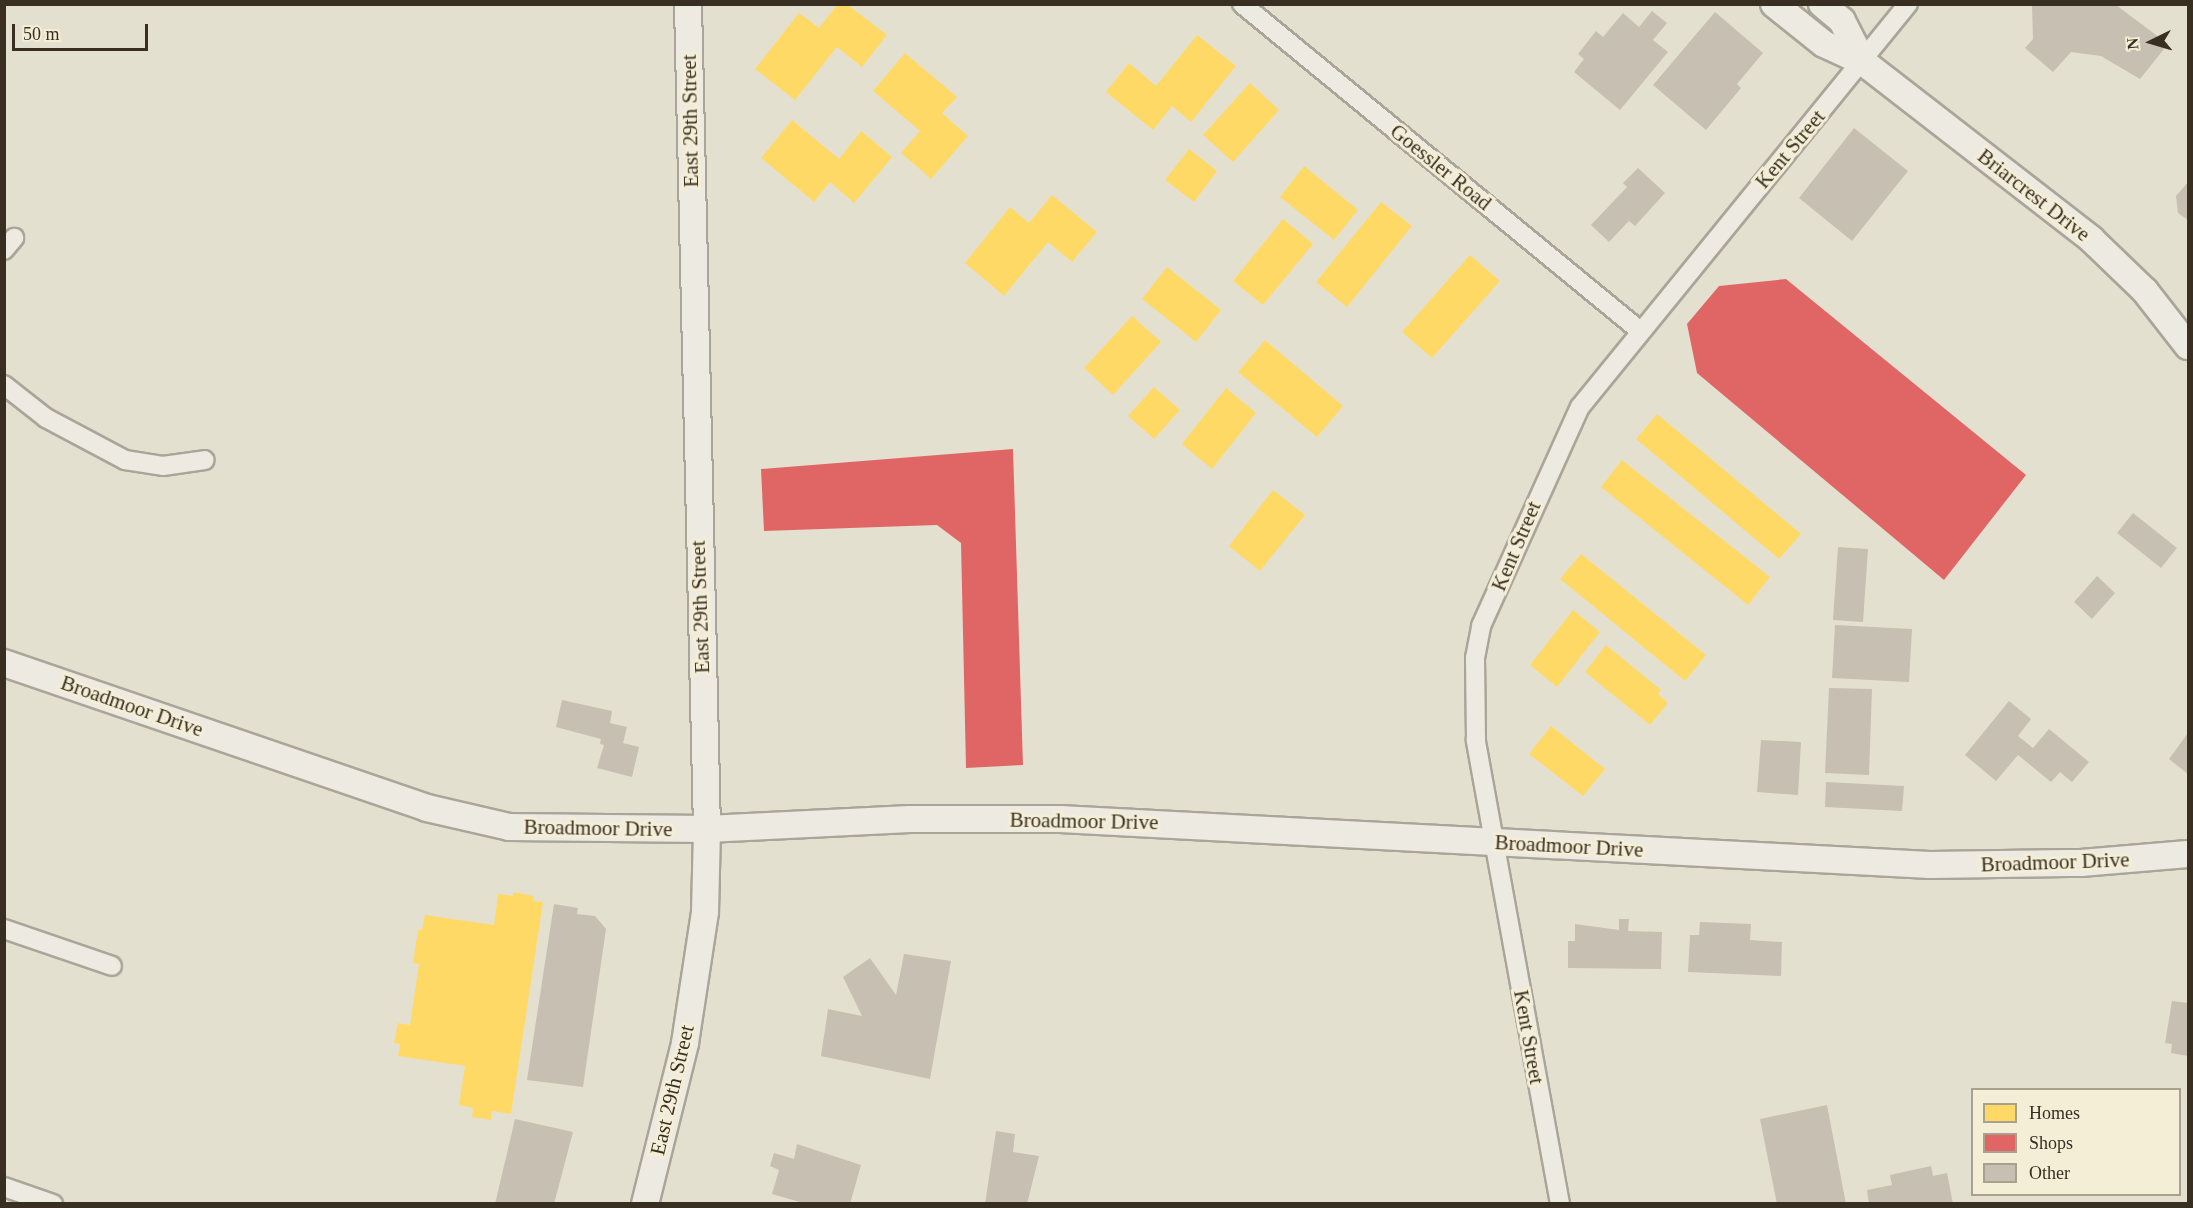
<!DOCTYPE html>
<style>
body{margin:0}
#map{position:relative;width:2193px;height:1208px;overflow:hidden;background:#e4e0d0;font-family:Georgia,serif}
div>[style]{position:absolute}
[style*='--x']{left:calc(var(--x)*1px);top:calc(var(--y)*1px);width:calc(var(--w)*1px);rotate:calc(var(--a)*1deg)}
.homes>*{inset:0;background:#ffd966}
.shops>*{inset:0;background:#e06666}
.building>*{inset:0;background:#c7bfb1}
.roads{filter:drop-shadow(2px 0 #aaa598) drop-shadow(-2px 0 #aaa598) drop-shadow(0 2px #aaa598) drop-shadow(0 -2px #aaa598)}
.street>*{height:18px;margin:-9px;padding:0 9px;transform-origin:9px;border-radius:9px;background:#eceae1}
.secondary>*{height:26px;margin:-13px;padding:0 13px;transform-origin:13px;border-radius:13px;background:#eceae1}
span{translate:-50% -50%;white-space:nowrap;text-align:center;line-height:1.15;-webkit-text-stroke:6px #f4eed7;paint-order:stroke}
.street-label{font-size:21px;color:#382e21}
.frame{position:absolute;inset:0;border:6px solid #382e21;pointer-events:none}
.legend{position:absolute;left:1971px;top:1088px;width:210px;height:108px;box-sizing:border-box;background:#f4eed7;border:2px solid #a9a18e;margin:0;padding:8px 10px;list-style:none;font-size:18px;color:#382e21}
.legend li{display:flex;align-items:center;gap:12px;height:30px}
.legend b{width:30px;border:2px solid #a9a18e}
.north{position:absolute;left:2121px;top:12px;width:60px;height:60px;-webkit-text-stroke:4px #f4eed7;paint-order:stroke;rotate:265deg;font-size:16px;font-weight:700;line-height:24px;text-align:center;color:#382e21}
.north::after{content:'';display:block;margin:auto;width:21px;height:27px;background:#382e21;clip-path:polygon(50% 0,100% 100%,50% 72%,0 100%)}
.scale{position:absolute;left:12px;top:24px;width:136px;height:27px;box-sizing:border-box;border:3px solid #382e21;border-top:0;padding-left:8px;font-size:18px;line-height:21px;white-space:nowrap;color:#382e21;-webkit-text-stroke:4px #f4eed7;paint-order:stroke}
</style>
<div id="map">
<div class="homes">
<i style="clip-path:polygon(837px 5px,848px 5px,887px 35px,862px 67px,837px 47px,795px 100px,755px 69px,799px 13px,819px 28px)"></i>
<i style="clip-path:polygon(1197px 35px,1236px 66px,1191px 122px,1172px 106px,1153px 130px,1106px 92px,1129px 63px,1156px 86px)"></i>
<i style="clip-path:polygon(905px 53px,957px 97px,942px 113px,968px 136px,931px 179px,901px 153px,920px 131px,873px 91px)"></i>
<i style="clip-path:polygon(1250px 83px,1279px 110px,1233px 162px,1203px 135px)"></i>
<i style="clip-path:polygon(792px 120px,839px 159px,861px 131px,892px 157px,854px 203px,830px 182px,814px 202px,761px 158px)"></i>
<i style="clip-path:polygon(1189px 149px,1217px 171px,1194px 202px,1165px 180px)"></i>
<i style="clip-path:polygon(1304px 166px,1358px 210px,1334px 240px,1280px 197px)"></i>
<i style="clip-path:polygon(1052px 195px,1097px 232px,1072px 262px,1048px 242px,1004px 296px,965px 263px,1010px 207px,1029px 223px)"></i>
<i style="clip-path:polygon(1381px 202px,1412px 226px,1347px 307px,1316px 282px)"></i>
<i style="clip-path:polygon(1283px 219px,1313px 244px,1263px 305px,1233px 281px)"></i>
<i style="clip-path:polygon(1470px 255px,1500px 281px,1432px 358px,1402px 332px)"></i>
<i style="clip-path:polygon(1167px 267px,1221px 310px,1196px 342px,1142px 299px)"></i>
<i style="clip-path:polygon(1132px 316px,1161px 342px,1113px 395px,1084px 368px)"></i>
<i style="clip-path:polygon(1265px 340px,1343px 406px,1317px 437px,1238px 372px)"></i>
<i style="clip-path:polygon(1154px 387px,1180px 410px,1154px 439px,1128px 416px)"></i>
<i style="clip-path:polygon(1226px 388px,1256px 413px,1212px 469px,1182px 444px)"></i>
<i style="clip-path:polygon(1657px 414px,1801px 534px,1779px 559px,1636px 439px)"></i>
<i style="clip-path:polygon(1622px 460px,1770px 577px,1748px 605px,1601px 487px)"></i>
<i style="clip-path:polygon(1273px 490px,1305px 515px,1260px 571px,1229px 546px)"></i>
<i style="clip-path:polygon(1581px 554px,1706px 655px,1685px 681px,1560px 579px)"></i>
<i style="clip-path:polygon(1573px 610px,1600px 632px,1557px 687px,1530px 665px)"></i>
<i style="clip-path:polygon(1606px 645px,1661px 690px,1658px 694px,1668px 703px,1650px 725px,1585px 672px)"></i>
<i style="clip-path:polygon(1551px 726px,1605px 769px,1583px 796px,1529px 754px)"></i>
<i style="clip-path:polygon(513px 892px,534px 896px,533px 901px,543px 902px,511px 1114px,492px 1111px,491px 1120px,472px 1117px,473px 1108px,459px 1105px,465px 1066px,398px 1056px,400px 1044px,394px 1043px,398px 1023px,410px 1025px,419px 964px,413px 963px,418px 930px,422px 930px,425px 915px,494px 925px,498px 894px,513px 896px)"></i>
</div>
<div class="shops">
<i style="clip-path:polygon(1786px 279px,2026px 475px,1944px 580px,1697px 373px,1687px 324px,1719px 286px)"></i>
<i style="clip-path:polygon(1013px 449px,1023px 765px,966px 768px,961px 543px,937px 525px,764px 531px,761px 469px)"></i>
</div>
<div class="building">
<i style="clip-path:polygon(2032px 5px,2116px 5px,2168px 44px,2140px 79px,2101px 56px,2071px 52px,2053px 72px,2025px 48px,2033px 39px)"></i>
<i style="clip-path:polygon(1652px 11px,1667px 23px,1653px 40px,1668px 52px,1620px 110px,1574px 72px,1584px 59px,1578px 54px,1596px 31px,1603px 37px,1623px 13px,1639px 27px)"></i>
<i style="clip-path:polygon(1715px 12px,1763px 53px,1737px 84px,1741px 88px,1706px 130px,1653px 85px)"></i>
<i style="clip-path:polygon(1854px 128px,1908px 171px,1852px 241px,1799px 198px)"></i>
<i style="clip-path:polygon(1638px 168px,1665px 193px,1635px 226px,1629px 221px,1609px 242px,1591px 225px,1627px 187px,1623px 183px)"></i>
<i style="clip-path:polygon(2188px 182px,2188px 220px,2178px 213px,2176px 196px)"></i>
<i style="clip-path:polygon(2133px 513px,2177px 548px,2161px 568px,2117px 533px)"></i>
<i style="clip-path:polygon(1838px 547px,1868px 549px,1863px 622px,1833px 620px)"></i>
<i style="clip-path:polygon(2097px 576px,2115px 593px,2092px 619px,2074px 602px)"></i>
<i style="clip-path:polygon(1835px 625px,1912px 629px,1909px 682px,1832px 678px)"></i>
<i style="clip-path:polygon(1829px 688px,1872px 689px,1869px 775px,1825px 773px)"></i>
<i style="clip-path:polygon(562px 700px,612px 711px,610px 723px,627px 727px,623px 743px,639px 747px,632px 777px,597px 768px,604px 745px,600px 744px,601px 739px,556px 727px)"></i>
<i style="clip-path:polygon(2009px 701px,2031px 719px,2018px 736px,2033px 748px,2049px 729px,2089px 762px,2072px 782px,2060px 772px,2051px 782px,2018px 755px,1996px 781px,1965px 755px)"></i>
<i style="clip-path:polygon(2188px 733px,2188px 774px,2169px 759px)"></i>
<i style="clip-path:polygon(1761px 740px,1801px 742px,1798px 795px,1757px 792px)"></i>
<i style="clip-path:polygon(1826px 782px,1904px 786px,1902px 811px,1825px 807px)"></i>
<i style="clip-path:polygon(554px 904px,578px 908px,577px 914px,595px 916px,606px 929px,583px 1087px,527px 1080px)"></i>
<i style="clip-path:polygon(1619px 919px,1629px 919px,1628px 931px,1662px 932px,1661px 969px,1568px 968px,1568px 941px,1575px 941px,1575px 924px,1619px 930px)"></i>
<i style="clip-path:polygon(1700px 922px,1751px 924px,1750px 940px,1782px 942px,1781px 976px,1688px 972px,1690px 935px,1699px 935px)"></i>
<i style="clip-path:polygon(904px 954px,951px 961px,930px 1079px,821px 1056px,828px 1009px,862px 1016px,843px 977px,870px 958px,896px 995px)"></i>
<i style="clip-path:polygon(2172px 1001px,2188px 1003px,2188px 1056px,2171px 1053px,2172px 1044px,2165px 1043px)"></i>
<i style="clip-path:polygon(1827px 1105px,1846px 1204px,1777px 1204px,1760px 1119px)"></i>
<i style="clip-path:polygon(515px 1119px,573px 1132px,554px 1204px,495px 1204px)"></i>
<i style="clip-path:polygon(996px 1131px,1015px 1134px,1013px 1152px,1039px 1156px,1027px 1204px,985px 1204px)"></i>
<i style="clip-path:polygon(797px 1144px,861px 1165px,850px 1204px,807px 1204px,772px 1194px,779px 1170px,770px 1166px,774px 1153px,794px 1159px)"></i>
<i style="clip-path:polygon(1931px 1166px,1933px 1176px,1947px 1173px,1953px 1204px,1869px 1204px,1867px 1190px,1892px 1185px,1890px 1175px)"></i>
</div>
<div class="roads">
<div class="street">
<i style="--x:1242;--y:4;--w:514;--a:39.39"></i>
<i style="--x:4;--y:250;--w:16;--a:-50"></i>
<i style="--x:4;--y:385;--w:53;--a:38.2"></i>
<i style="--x:46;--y:418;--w:89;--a:28"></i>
<i style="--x:125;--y:460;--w:38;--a:9"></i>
<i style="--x:163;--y:466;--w:42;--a:-8.1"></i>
<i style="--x:4;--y:929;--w:114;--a:18.9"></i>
<i style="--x:4;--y:1187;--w:52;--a:19.1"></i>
<i style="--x:1560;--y:1204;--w:472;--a:-100.3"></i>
<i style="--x:1476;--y:740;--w:82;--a:-90.7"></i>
<i style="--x:1475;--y:658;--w:33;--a:-79"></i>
<i style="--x:1481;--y:626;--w:240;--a:-65.7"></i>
<i style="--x:1580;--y:407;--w:520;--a:-50.86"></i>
</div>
<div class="secondary">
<i style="--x:1774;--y:4;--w:64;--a:38.7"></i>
<i style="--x:1824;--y:44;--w:43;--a:24.8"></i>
<i style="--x:1863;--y:62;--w:289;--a:37.8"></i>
<i style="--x:2091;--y:239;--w:75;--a:43.9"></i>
<i style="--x:2145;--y:291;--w:70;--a:52"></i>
<i style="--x:1822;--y:4;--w:26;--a:40"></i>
<i style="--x:1842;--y:21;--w:46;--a:62.9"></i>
<i style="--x:4;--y:663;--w:447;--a:18.9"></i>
<i style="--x:427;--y:808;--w:84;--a:13"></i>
<i style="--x:509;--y:827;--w:198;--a:0.6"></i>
<i style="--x:707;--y:829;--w:203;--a:-2.8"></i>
<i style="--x:910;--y:819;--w:150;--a:0"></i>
<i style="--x:1060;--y:819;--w:871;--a:3.03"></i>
<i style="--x:1930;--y:865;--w:151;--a:-0.8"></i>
<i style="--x:2081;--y:863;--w:107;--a:-4.8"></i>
<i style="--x:645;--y:1204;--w:166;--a:-76"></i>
<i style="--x:685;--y:1043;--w:133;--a:-81.3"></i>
<i style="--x:705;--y:912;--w:83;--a:-88.6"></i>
<i style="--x:707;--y:829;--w:825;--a:-91.32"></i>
</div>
</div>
<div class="street-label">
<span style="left:690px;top:121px;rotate:-91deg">East 29th Street</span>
<span style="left:1790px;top:149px;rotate:-50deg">Kent Street</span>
<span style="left:1441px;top:167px;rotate:39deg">Goessler Road</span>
<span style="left:2034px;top:195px;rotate:38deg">Briarcrest Drive</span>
<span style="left:1516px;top:546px;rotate:-67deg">Kent Street</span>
<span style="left:700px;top:607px;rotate:-92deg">East 29th Street</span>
<span style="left:132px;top:706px;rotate:19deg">Broadmoor Drive</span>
<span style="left:1084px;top:821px;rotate:1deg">Broadmoor Drive</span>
<span style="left:598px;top:828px;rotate:1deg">Broadmoor Drive</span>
<span style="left:1569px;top:846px;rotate:3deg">Broadmoor Drive</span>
<span style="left:2055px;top:862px;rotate:-2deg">Broadmoor Drive</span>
<span style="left:1529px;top:1037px;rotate:80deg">Kent Street</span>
<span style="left:672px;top:1090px;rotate:-77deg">East 29th Street</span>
</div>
<div class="frame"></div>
<ul class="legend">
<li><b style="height:16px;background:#ffd966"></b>Homes</li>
<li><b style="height:16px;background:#e06666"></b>Shops</li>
<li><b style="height:16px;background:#c7bfb1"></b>Other</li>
</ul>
<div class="north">N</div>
<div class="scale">50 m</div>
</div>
